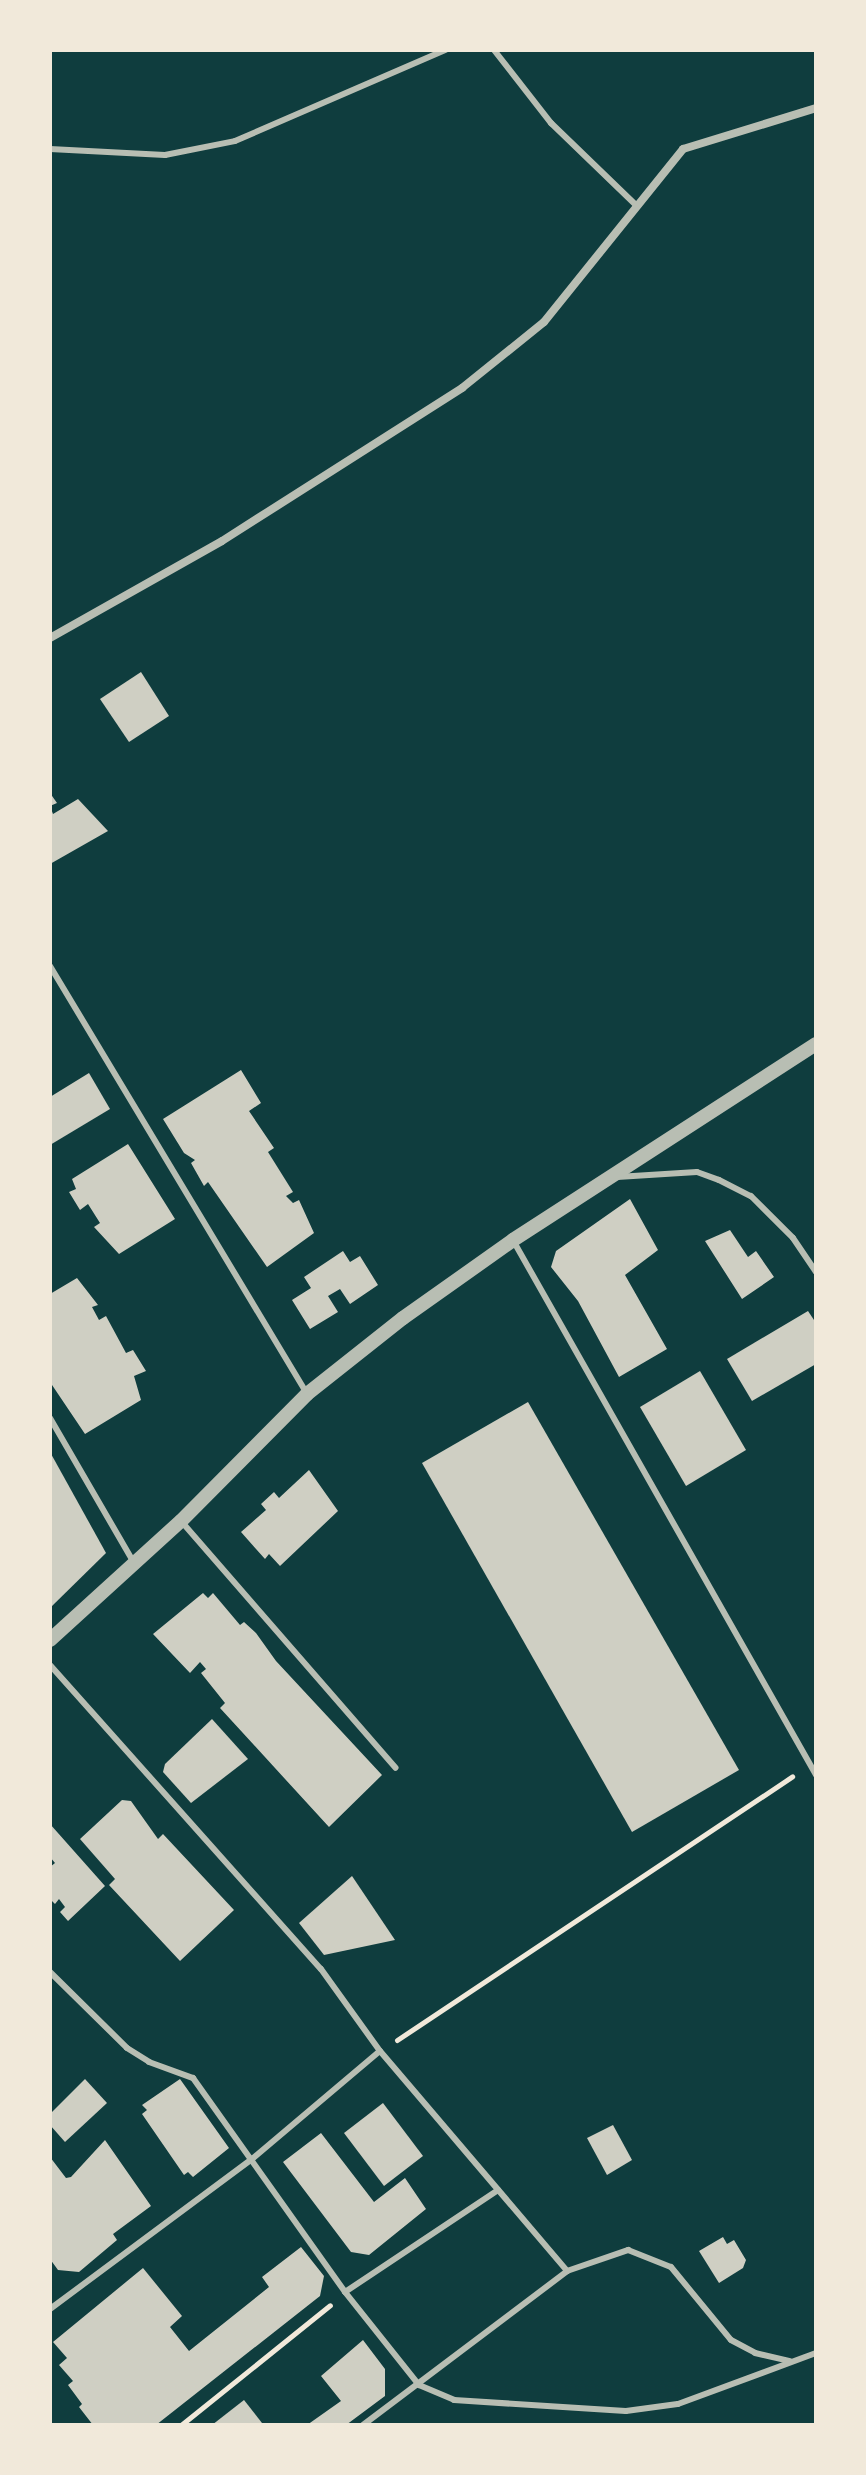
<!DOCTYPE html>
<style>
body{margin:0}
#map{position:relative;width:866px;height:2475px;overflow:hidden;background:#0f3d3e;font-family:Karla,sans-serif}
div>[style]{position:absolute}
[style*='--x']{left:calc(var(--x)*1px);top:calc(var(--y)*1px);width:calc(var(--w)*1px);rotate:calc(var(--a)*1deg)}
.building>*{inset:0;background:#cfcfc3}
.path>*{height:5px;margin:-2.5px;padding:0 2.5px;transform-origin:2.5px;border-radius:2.5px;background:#f1e9da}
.service>*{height:6px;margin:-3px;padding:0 3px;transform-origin:3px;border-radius:3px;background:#b8beb3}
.minor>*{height:8px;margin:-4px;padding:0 4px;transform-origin:4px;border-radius:4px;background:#b8beb3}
.tertiary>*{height:14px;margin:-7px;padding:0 7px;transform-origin:7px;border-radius:7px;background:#b8beb3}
span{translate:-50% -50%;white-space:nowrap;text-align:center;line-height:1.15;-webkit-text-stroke:8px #f1e9da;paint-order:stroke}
.frame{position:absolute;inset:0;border:52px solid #f1e9da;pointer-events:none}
</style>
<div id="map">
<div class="building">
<i style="clip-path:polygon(141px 672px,169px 716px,129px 742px,100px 699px)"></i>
<i style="clip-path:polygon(50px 793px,57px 803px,50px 806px,53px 814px,78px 799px,108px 831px,50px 864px)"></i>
<i style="clip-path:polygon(241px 1070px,261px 1103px,249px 1111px,274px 1148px,268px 1152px,293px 1192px,286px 1196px,293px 1203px,299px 1200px,314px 1233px,267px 1267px,208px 1182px,204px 1186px,191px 1163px,195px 1160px,184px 1153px,163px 1119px)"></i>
<i style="clip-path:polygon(89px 1073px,110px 1109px,50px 1145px,50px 1097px)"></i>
<i style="clip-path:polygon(128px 1144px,175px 1219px,119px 1254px,94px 1227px,100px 1223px,88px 1204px,80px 1210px,69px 1192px,76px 1189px,72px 1179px)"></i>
<i style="clip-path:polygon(630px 1199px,658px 1250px,625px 1275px,667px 1349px,619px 1377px,578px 1301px,551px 1267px,556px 1251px)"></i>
<i style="clip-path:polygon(730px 1230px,748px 1257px,756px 1251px,774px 1277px,742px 1299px,705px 1241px)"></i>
<i style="clip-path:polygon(343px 1251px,350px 1262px,360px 1256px,378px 1285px,350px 1304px,340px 1289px,328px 1296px,338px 1312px,310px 1329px,292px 1300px,311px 1288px,304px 1277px)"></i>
<i style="clip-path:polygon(77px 1278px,98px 1305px,92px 1307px,99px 1320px,106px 1316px,126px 1353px,133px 1350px,146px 1371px,134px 1376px,141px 1400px,85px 1434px,50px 1382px,50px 1294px)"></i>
<i style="clip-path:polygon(808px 1311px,816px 1323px,816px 1364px,752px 1401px,727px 1359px)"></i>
<i style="clip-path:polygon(700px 1371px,746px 1450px,686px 1486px,640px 1407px)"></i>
<i style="clip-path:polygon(528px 1402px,739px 1770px,632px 1832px,422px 1463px)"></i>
<i style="clip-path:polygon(50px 1452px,106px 1553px,50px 1608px)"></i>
<i style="clip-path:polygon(309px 1470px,338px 1511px,280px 1566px,269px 1554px,265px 1559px,241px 1532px,266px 1510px,261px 1504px,274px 1492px,279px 1498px)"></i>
<i style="clip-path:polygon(203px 1593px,208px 1598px,213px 1593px,240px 1625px,244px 1622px,256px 1633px,276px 1661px,382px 1775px,329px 1827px,220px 1708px,225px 1703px,201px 1673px,206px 1669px,200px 1662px,190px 1673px,153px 1634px)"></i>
<i style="clip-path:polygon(212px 1719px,248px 1759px,191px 1803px,163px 1772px,165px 1764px)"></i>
<i style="clip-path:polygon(122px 1800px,131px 1801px,158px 1839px,163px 1834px,234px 1910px,180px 1961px,109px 1885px,115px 1879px,80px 1839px)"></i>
<i style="clip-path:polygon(50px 1824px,105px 1886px,68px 1921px,60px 1912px,65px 1907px,59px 1899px,55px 1904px,50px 1899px,50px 1867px,55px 1863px,50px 1857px)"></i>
<i style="clip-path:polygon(352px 1876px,395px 1940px,324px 1955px,299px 1923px)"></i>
<i style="clip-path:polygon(85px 2079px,107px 2103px,65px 2142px,50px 2125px,50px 2114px)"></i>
<i style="clip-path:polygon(180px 2079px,229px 2148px,193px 2177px,188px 2172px,184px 2175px,142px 2114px,147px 2110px,142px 2105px)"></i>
<i style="clip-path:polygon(383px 2103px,423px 2156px,384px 2186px,344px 2133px)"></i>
<i style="clip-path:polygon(613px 2125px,632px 2160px,607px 2175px,587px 2138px)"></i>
<i style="clip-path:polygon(321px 2133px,374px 2202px,405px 2178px,426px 2209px,369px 2255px,351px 2252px,283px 2162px)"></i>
<i style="clip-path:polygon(105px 2140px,151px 2206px,113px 2234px,117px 2240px,79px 2272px,58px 2270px,50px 2259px,50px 2157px,66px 2178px,71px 2177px)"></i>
<i style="clip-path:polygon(723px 2237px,727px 2244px,734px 2240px,746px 2260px,743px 2268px,719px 2283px,699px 2251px)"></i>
<i style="clip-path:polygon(301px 2247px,324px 2276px,320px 2296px,156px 2425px,93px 2425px,79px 2407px,82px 2404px,68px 2385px,73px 2381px,59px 2365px,67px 2358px,53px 2342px,143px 2268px,182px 2316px,170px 2327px,189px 2351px,269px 2287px,262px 2277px)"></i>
<i style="clip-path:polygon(363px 2340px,385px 2369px,385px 2396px,346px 2425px,307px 2425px,341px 2401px,321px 2376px)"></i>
<i style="clip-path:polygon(244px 2400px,262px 2423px,212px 2425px)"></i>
</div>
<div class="path">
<i style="--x:397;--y:2040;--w:475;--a:-33.7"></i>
<i style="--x:181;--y:2425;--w:191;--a:-38.8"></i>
</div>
<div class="service">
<i style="--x:494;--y:50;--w:93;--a:52"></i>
<i style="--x:551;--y:123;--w:118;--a:44"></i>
<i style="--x:50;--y:149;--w:115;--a:3"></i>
<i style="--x:165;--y:155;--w:71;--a:-11.3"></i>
<i style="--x:235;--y:141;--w:229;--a:-23.4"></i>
<i style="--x:50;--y:966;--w:499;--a:59"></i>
<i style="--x:617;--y:1177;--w:80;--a:-3.6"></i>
<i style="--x:697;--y:1172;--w:23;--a:20"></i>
<i style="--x:719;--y:1180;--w:36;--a:27"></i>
<i style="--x:751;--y:1196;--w:59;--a:45"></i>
<i style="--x:793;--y:1238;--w:41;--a:55.9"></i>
<i style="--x:514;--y:1242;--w:613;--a:60.46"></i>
<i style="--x:50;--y:1418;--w:165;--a:59.9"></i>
<i style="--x:181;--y:1521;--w:327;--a:49"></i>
<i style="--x:50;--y:1665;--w:407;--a:48.3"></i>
<i style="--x:321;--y:1969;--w:101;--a:54.3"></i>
<i style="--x:380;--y:2051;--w:289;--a:49.6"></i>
<i style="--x:50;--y:1972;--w:108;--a:44.6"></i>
<i style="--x:127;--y:2048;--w:26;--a:32"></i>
<i style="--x:149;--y:2062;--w:47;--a:20"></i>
<i style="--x:193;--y:2078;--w:262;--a:54.6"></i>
<i style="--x:345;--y:2292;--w:119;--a:51.5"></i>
<i style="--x:419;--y:2385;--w:38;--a:23"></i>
<i style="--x:454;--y:2400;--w:172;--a:3.7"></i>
<i style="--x:626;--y:2411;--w:52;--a:-7.7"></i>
<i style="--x:678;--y:2404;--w:147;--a:-20.3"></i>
<i style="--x:345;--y:2292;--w:184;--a:-33.7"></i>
<i style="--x:50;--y:2309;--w:252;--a:-36.6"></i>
<i style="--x:252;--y:2159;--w:167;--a:-40.2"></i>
<i style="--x:363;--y:2425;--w:256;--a:-37"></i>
<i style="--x:567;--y:2271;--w:65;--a:-19"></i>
<i style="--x:628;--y:2250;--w:46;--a:21.6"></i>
<i style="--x:671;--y:2267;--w:94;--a:50.6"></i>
<i style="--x:731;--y:2340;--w:27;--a:28"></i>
<i style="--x:755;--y:2353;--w:36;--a:13"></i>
</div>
<div class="minor">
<i style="--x:50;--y:638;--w:197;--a:-29.4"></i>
<i style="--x:222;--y:541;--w:285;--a:-32.5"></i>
<i style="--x:462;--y:388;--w:105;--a:-38.8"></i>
<i style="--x:544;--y:322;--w:222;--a:-51.2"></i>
<i style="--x:683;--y:149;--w:139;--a:-17.1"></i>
</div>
<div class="tertiary">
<i style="--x:50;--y:1640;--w:177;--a:-42.3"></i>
<i style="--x:181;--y:1521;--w:179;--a:-45.2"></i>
<i style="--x:307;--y:1394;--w:122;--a:-38.4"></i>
<i style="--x:403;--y:1318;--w:135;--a:-35.3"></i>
<i style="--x:513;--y:1240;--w:361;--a:-32.9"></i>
</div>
<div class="frame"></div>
</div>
